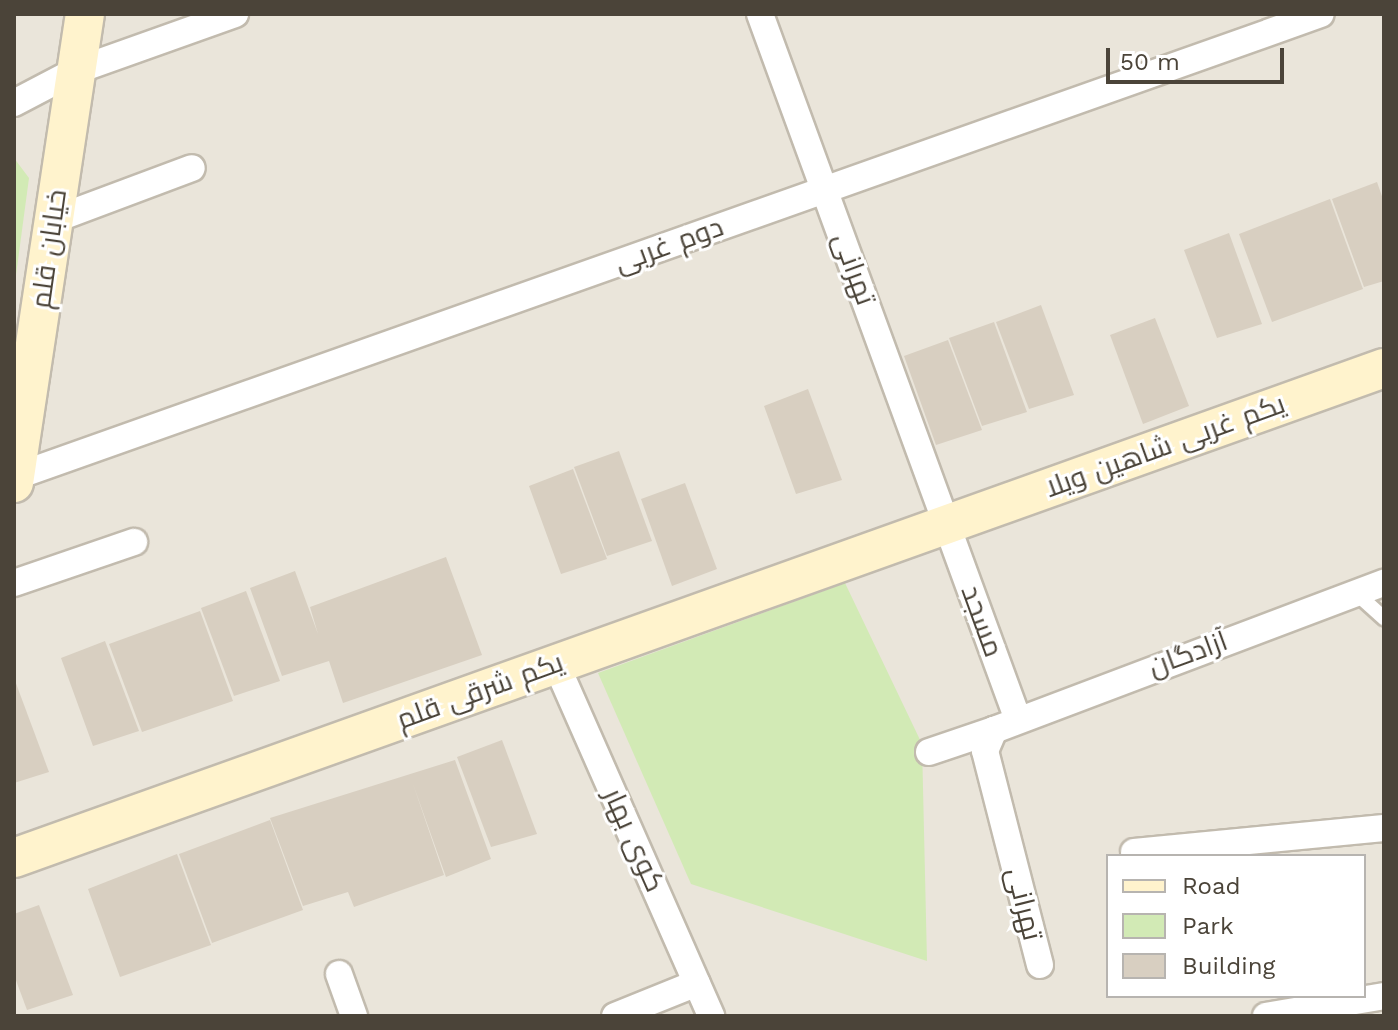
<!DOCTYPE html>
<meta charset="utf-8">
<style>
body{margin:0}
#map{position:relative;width:1398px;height:1030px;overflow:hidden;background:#f6f3ec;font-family:"Work Sans",Cairo,sans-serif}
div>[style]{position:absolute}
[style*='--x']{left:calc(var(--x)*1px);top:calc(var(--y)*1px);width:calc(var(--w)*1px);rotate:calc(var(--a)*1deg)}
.residential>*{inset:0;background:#eae5da}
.green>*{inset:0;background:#d2eab5}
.building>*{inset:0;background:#d8cfc1}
.roads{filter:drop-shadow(2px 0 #c2bbae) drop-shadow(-2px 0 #c2bbae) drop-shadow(0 2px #c2bbae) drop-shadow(0 -2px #c2bbae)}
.lane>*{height:14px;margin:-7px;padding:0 7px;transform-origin:7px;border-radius:7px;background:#fff}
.street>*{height:26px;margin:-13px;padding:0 13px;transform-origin:13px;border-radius:13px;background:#fff}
.secondary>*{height:38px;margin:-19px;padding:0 19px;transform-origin:19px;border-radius:19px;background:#fff3cd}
span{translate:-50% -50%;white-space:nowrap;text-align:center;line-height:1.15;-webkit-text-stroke:6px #fff;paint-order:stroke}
.street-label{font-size:28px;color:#4b4439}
.frame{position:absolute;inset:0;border:16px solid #4b4439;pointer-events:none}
.legend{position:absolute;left:1106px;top:854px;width:260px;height:144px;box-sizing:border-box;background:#fff;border:2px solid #b7b4b0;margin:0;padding:10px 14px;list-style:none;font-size:24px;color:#4b4439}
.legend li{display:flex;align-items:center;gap:16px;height:40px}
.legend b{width:40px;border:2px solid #b7b4b0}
.scale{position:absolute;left:1106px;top:48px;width:178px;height:36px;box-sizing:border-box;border:4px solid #4b4439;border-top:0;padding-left:10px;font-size:24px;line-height:28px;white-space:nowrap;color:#4b4439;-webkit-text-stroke:6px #fff;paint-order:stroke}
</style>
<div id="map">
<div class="residential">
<i style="clip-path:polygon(evenodd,14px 14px,1384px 14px,1384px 1016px,14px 1016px,14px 14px,1108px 856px,1364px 856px,1364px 996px,1108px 996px,1108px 856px)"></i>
</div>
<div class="green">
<i style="clip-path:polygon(14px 158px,29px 178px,14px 290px)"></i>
<i style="clip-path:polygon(845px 583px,922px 744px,927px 961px,691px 884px,598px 673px)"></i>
</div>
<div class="building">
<i style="clip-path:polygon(1377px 182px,1384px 202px,1384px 281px,1364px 287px,1332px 199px)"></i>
<i style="clip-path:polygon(1330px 199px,1363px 289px,1272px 322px,1239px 234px)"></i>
<i style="clip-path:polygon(1229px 233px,1262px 324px,1217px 338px,1184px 250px)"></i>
<i style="clip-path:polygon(1041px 305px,1074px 395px,1029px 409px,996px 322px)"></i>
<i style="clip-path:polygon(1155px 318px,1189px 406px,1143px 424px,1110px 335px)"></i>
<i style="clip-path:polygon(994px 322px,1027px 412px,982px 426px,949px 338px)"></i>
<i style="clip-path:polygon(948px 340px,982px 430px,936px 445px,904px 356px)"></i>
<i style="clip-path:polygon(808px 389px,842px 480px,796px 494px,764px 406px)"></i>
<i style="clip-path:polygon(619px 451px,652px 541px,607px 556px,574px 467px)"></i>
<i style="clip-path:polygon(573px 469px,607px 559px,561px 574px,529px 486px)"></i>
<i style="clip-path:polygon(685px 483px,717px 569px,672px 586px,641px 499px)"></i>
<i style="clip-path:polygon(446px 557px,482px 655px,343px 703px,329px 661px,282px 676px,250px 588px,295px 571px,318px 634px,310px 607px)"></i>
<i style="clip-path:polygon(246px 591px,280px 681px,234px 696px,201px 608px)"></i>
<i style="clip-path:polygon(200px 611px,233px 701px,142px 732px,109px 644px)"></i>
<i style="clip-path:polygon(105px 641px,139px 731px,93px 746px,61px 658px)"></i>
<i style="clip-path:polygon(14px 678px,49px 772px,14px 783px)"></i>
<i style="clip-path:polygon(502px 740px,537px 834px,491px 847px,457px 757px)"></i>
<i style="clip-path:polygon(455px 760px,491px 859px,446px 877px,413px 784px,444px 875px,354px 907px,348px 892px,303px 906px,270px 818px)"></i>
<i style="clip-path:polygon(270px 820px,303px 910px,212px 943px,179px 854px)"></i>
<i style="clip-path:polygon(177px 854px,211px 945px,120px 977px,88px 889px)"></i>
<i style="clip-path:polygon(39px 905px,73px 995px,27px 1010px,14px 975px,14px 914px)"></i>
</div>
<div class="roads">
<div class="lane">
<i style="--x:1356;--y:593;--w:38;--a:42"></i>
</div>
<div class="street">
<i style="--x:760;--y:14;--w:749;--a:69.92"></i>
<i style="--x:14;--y:103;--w:69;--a:-27.7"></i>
<i style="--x:75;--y:71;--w:170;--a:-19.6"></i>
<i style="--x:53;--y:220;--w:148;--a:-20.5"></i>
<i style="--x:17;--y:476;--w:1383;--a:-19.51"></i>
<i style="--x:14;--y:583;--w:127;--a:-18.9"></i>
<i style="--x:556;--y:664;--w:385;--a:66.2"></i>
<i style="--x:929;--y:752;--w:69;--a:-18.7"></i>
<i style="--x:1134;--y:852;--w:251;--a:-5.5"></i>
<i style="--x:1040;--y:965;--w:221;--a:-104.4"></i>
<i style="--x:985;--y:751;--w:23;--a:-67"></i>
<i style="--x:994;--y:730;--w:417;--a:-20.7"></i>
<i style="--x:339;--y:974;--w:45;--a:70.3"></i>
<i style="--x:615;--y:1016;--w:88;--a:-21.9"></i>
<i style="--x:1266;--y:1016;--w:120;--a:-9.6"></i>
</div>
<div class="secondary">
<i style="--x:14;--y:483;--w:474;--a:-81.4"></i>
<i style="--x:14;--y:858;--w:1455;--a:-19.68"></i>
</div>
</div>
<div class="street-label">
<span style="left:669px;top:245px;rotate:-20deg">دوم غربی</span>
<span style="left:49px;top:249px;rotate:-82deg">خیابان قلم</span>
<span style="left:854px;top:269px;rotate:70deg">تهرانی</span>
<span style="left:1165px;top:446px;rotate:-20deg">یکم غربی شاهین ویلا</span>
<span style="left:982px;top:621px;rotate:70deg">مسجد</span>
<span style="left:1188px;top:654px;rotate:-20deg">آزادگان</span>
<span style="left:480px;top:691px;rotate:-20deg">یکم شرقی قلم</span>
<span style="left:634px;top:840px;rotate:66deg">کوی بهار</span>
<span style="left:1024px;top:904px;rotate:76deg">تهرانی</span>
</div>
<div class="frame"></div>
<ul class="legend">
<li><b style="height:10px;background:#fff3cd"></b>Road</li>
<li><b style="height:22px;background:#d2eab5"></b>Park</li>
<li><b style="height:22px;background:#d8cfc1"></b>Building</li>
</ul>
<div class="scale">50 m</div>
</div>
